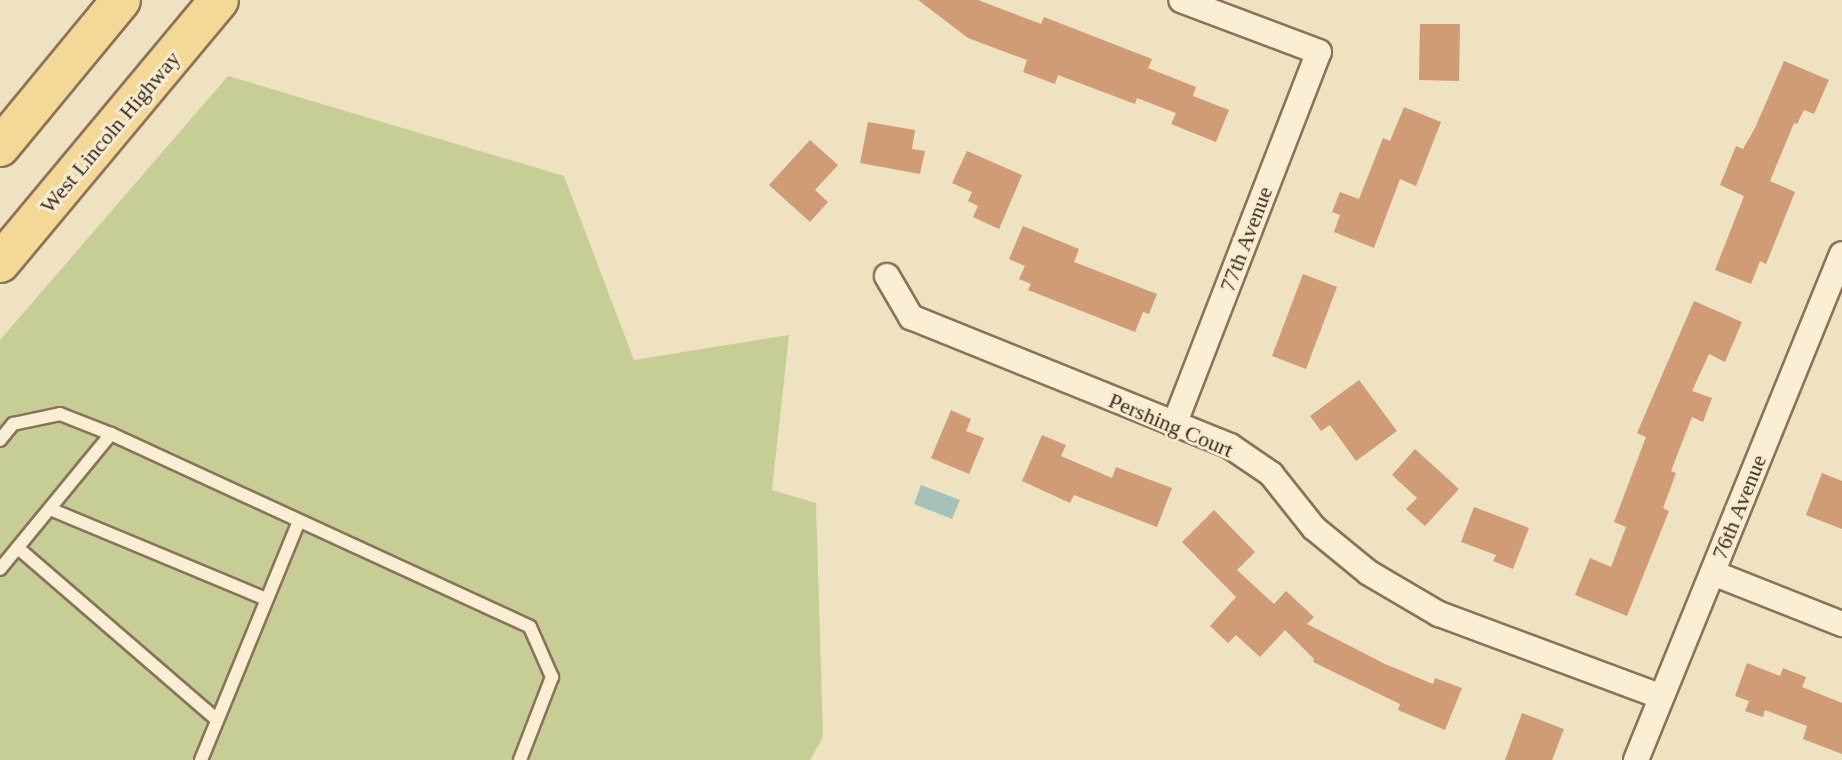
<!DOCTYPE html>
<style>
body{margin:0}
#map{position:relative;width:1842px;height:760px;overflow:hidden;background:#efe2c1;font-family:"Times New Roman",serif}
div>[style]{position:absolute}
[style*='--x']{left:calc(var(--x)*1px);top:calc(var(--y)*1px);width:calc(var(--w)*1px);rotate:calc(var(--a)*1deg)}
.green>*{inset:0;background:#c7ce95}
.water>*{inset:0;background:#a4c2b9}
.building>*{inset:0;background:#cf9c76}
.roads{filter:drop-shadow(2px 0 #8a7358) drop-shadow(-2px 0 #8a7358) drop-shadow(0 2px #8a7358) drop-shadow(0 -2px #8a7358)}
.service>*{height:12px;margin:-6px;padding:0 6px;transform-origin:6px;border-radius:6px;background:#faefd5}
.minor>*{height:24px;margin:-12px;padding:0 12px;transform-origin:12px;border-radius:12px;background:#faefd5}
.primary>*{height:38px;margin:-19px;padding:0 19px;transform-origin:19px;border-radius:19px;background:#f4d898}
span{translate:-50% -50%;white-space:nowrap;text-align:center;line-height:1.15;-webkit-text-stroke:6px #f7ecd1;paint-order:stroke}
.street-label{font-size:22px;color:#392b1d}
</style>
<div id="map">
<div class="green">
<i style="clip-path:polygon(228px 76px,564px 176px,634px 360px,789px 335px,772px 490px,816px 503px,823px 737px,810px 760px,0 760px,0 340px)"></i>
</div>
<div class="water">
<i style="clip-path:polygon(921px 485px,960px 500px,952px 519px,914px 504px)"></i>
</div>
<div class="building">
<i style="clip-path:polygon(918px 0,978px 0,1041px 24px,1044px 17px,1152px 59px,1148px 68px,1196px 87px,1193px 96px,1229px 110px,1216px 142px,1171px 124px,1176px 113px,1137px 98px,1135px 104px,1058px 75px,1055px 84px,1023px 72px,1027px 60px,968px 38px)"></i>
<i style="clip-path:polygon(1420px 24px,1460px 24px,1459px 81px,1419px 80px)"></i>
<i style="clip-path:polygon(1784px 61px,1829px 80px,1814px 114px,1804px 110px,1797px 124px,1794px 123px,1770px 181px,1795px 192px,1766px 264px,1760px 261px,1751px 284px,1715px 270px,1744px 196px,1720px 185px,1736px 146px,1743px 149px,1755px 128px)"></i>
<i style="clip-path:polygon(1404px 107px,1441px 122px,1416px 186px,1400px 179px,1374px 248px,1334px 232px,1340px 215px,1332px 212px,1340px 192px,1359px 199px,1383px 138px,1390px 141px)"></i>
<i style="clip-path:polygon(868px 122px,915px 130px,912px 149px,925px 151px,920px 174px,860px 163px)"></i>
<i style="clip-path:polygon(810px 140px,838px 165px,815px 190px,828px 202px,810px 222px,769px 185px)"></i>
<i style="clip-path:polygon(967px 151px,1022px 175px,999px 229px,973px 217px,978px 206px,968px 201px,972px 192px,952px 183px)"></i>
<i style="clip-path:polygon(1023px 226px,1079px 249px,1074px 262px,1157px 294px,1149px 314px,1143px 312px,1135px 332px,1028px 290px,1031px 284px,1019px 279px,1025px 266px,1009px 259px)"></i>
<i style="clip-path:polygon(1303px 274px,1337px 287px,1306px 369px,1272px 356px)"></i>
<i style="clip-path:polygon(1694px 301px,1742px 322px,1725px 362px,1709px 354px,1692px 391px,1712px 398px,1703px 422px,1692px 417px,1671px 471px,1676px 473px,1663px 508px,1669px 511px,1627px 616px,1575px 595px,1590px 558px,1611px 567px,1626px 527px,1614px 522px,1646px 437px,1637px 433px)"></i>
<i style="clip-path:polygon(1359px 380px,1397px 431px,1356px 461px,1330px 425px,1321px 431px,1310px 416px)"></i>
<i style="clip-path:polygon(951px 410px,971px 419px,966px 431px,984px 438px,969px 474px,931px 458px)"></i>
<i style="clip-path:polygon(1042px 435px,1066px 445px,1061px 456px,1112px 478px,1116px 467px,1172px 488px,1157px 527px,1074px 495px,1070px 503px,1022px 481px)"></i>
<i style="clip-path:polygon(1415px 449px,1459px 489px,1425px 526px,1406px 509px,1417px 498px,1392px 475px)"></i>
<i style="clip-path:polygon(1822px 473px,1842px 481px,1842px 529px,1806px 515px)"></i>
<i style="clip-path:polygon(1474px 507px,1529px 528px,1513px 569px,1493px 561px,1496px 555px,1461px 542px)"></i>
<i style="clip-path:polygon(1214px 510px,1255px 552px,1237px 570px,1274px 604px,1286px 591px,1314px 617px,1307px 624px,1385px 664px,1433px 684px,1435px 678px,1462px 688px,1445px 730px,1398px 710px,1400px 704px,1313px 662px,1314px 659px,1285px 630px,1260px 657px,1236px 635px,1228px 643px,1210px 626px,1236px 597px,1182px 542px)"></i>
<i style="clip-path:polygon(1747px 663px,1780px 676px,1783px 668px,1806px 677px,1802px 687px,1842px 703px,1842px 754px,1803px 739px,1807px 726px,1765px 710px,1763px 717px,1745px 711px,1749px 701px,1735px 696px)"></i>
<i style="clip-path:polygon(1522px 713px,1564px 729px,1552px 760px,1505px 760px)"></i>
</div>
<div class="roads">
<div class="service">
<i style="--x:0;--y:440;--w:21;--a:-51"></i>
<i style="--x:13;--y:424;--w:48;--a:-12"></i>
<i style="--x:60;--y:414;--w:55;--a:21.4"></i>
<i style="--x:50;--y:509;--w:234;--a:22.6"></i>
<i style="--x:18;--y:548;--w:263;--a:40.8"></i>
<i style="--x:0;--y:569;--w:175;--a:-50.6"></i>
<i style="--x:111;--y:434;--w:461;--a:24.7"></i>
<i style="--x:530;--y:627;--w:55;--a:66.3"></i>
<i style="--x:552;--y:677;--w:89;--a:111.1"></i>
<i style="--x:201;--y:760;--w:258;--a:-67.7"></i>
</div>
<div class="minor">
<i style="--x:887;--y:276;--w:48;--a:59.7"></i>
<i style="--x:911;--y:317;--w:344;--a:22"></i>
<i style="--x:1230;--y:446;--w:50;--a:34.3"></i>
<i style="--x:1271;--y:474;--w:69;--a:51.5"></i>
<i style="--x:1314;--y:528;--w:71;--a:39.3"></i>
<i style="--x:1369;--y:573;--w:81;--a:30.4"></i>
<i style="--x:1439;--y:614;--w:236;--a:20.4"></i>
<i style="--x:1174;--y:425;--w:400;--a:-68.8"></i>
<i style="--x:1319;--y:52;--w:147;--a:-159.4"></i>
<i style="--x:1713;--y:573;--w:139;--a:21.6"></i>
<i style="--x:1636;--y:760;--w:546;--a:-67.85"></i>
</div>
<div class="primary">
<i style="--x:0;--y:147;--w:190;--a:-50.5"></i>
<i style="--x:0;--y:263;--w:342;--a:-50.2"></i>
</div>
</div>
<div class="street-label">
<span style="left:110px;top:132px;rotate:-50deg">West Lincoln Highway</span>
<span style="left:1246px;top:239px;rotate:-69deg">77th Avenue</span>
<span style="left:1171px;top:425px;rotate:23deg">Pershing Court</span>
<span style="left:1739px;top:507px;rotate:-68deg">76th Avenue</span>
</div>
</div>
